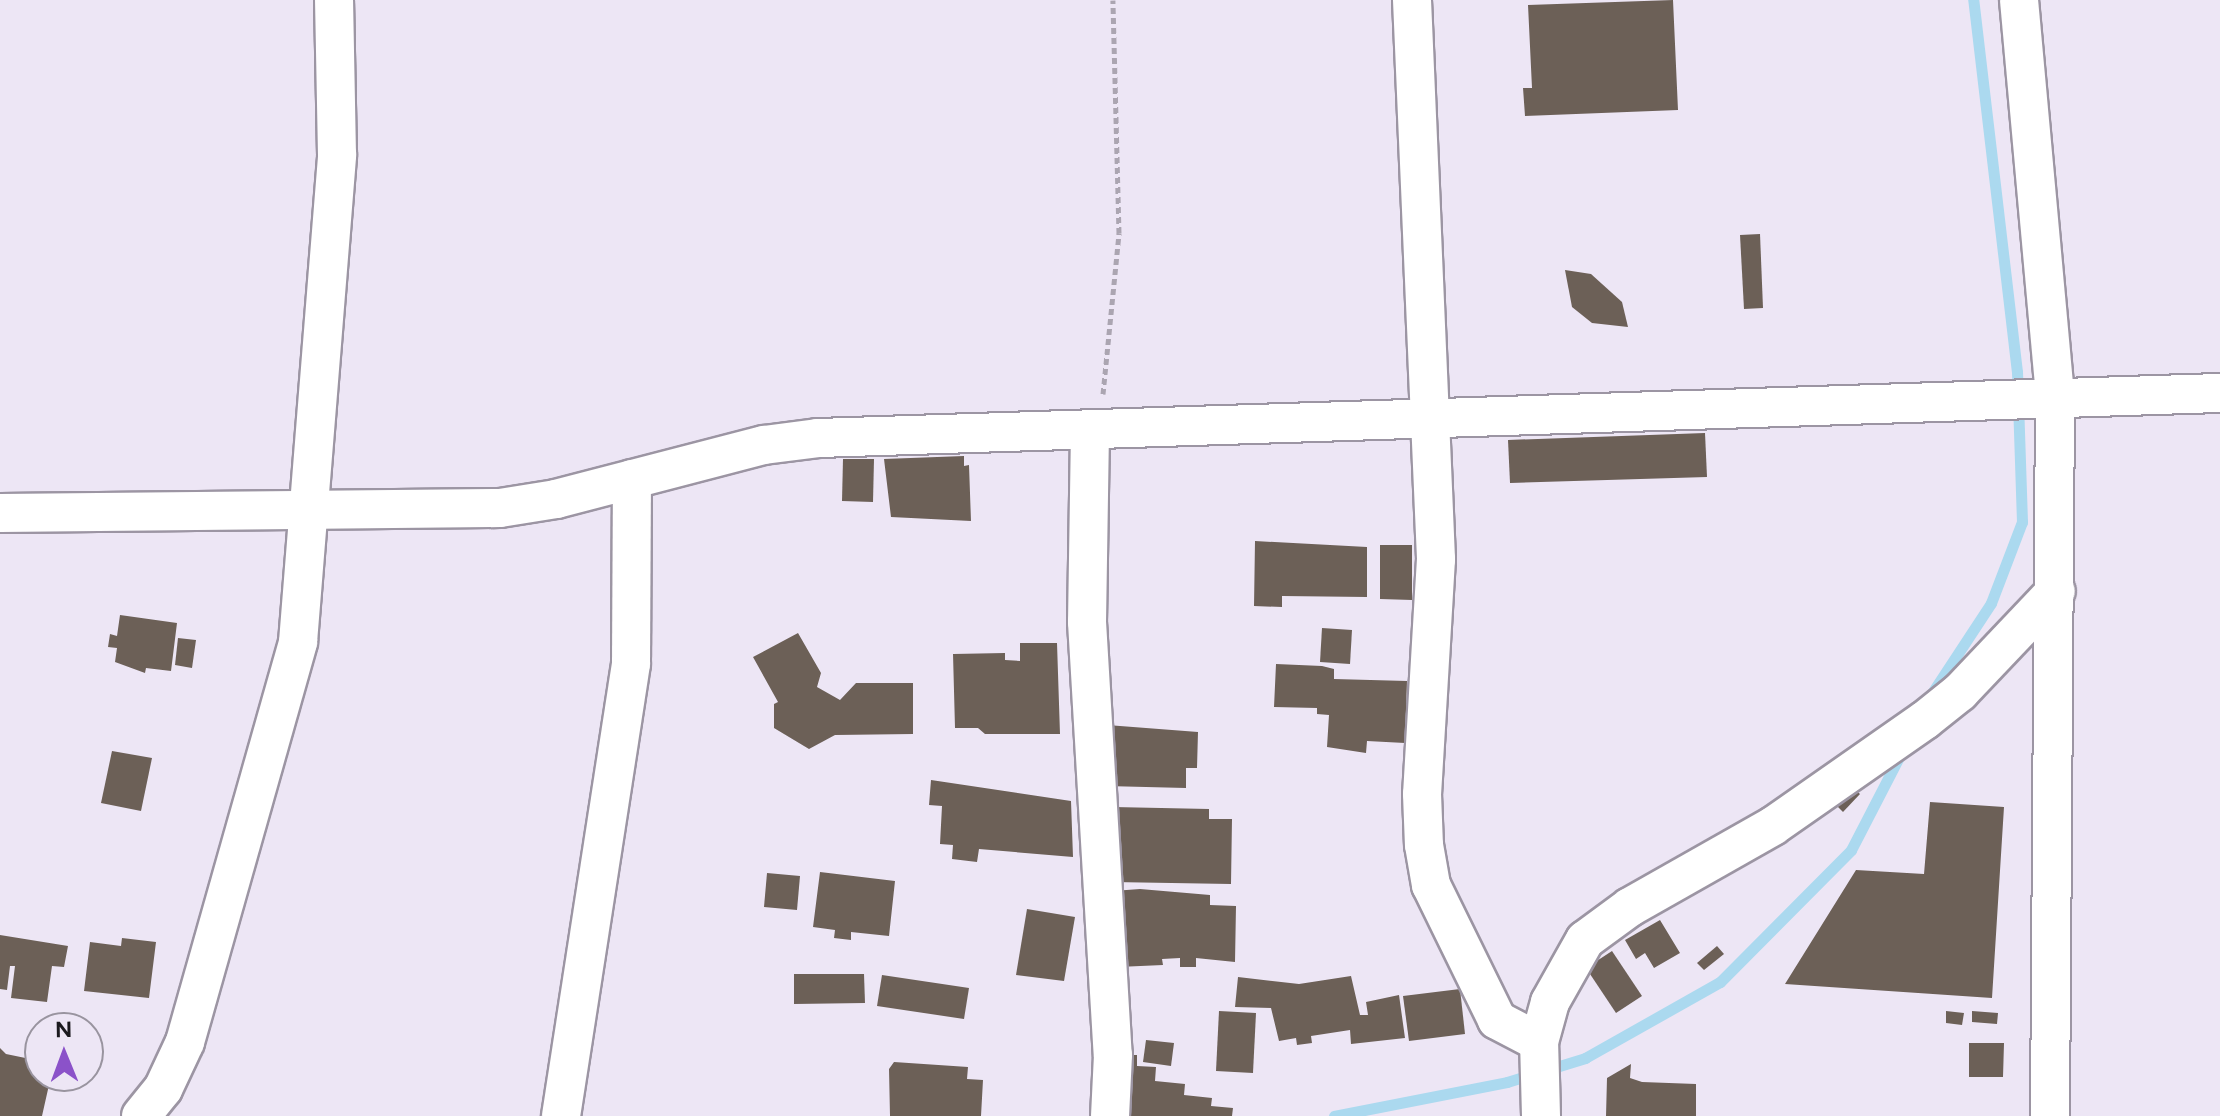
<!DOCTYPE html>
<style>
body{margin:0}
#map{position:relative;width:2220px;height:1116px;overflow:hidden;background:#ede6f5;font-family:Figtree,sans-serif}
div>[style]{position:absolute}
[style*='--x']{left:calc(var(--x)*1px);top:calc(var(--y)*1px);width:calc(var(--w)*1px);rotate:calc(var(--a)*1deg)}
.stream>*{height:11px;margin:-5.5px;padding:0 5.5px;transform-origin:5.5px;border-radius:5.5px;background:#abd9ef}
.building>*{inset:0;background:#6c6057}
.path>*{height:5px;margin-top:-2.5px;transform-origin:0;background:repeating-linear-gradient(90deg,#aba5b1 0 6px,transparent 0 10px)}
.roads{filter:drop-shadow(2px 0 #9c95a3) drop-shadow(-2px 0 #9c95a3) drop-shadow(0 2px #9c95a3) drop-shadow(0 -2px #9c95a3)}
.minor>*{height:38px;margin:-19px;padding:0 19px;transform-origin:19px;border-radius:19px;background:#fff}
span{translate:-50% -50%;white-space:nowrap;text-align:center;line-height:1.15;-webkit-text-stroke:8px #ede6f5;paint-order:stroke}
.north{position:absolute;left:24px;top:1012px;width:80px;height:80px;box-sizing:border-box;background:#ede6f5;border:2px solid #99949f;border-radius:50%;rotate:359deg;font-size:22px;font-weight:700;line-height:32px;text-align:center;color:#1b191e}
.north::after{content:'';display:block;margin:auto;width:28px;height:36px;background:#8b52c9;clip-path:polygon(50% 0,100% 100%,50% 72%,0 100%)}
</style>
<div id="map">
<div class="stream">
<i style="--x:1930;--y:696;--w:111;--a:-56.7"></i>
<i style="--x:1991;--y:603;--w:87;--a:-69.1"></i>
<i style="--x:2022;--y:522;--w:150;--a:-91.9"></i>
<i style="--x:2017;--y:372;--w:375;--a:-96.7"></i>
<i style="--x:1334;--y:1116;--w:176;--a:-11.1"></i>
<i style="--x:1507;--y:1082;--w:82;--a:-17.1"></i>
<i style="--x:1585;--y:1058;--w:155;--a:-29.4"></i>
<i style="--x:1720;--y:982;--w:186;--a:-45.2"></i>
<i style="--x:1851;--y:850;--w:111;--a:-62.7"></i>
</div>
<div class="building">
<i style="clip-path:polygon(1673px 0,1678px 110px,1525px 116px,1523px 88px,1532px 88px,1528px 5px)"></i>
<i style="clip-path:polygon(1760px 234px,1763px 308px,1744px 309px,1740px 235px)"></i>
<i style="clip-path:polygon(1565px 270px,1591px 274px,1622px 302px,1628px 327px,1592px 323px,1572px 307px)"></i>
<i style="clip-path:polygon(1705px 433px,1707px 477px,1510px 483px,1508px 440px)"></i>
<i style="clip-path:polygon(964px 456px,964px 466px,969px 465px,971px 521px,891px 517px,884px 459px)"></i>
<i style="clip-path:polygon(843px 459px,874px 459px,873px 502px,842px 501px)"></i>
<i style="clip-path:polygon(1255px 541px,1367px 547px,1367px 597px,1282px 596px,1282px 607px,1254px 606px)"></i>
<i style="clip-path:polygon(1380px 545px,1412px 545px,1412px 600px,1380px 599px)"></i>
<i style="clip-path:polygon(120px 615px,177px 623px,171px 671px,146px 668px,145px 673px,115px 662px,117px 648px,108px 647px,110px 634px,117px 636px)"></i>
<i style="clip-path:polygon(1322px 628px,1352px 630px,1350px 664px,1320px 662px)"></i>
<i style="clip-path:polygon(798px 633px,821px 673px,817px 687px,840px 700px,856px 683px,913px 683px,913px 734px,835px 735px,809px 749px,774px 728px,774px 704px,778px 702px,753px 657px)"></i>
<i style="clip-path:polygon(178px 638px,196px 640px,192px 668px,175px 665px)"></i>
<i style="clip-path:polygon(1020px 643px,1057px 643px,1060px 734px,985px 734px,978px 728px,955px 728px,953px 654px,1005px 653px,1005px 660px,1020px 661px)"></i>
<i style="clip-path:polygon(1276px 664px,1322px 666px,1334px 669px,1334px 679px,1407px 681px,1405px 743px,1367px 741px,1366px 753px,1327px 747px,1329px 715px,1317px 714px,1317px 708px,1274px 707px)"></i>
<i style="clip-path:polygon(1107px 725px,1198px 732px,1197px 768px,1186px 768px,1186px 788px,1106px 786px)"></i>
<i style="clip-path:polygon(112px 751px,152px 758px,141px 811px,101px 803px)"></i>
<i style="clip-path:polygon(931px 780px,1071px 801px,1073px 857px,979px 849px,977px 862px,952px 859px,953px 845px,940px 844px,942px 806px,929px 805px)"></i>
<i style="clip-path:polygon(1853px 788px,1860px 794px,1843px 812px,1837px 806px)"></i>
<i style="clip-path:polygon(1930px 802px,2004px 807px,1992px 998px,1785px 984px,1856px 870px,1924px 874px)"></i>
<i style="clip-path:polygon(1113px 807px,1209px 809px,1209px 819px,1232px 819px,1231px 884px,1112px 882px)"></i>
<i style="clip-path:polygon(820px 872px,895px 881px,889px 936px,851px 932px,851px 940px,834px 938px,835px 930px,813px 927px)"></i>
<i style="clip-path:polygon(767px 873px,800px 876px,797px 910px,764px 907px)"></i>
<i style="clip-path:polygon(1140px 889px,1210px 895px,1210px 905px,1236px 906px,1235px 962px,1196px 958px,1196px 967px,1180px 967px,1180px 958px,1162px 959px,1163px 965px,1118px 967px,1113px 891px)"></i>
<i style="clip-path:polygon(1027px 909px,1075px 917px,1064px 981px,1016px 975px)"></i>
<i style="clip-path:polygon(1660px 920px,1680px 953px,1654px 968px,1645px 953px,1636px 959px,1625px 940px)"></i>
<i style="clip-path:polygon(0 935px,68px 946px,64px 967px,52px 966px,47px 1002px,11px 998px,15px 966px,10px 966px,7px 990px,0 989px)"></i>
<i style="clip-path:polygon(122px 938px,156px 942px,149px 998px,84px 991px,90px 942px,121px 946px)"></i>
<i style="clip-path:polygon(1717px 946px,1724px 954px,1704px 970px,1697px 963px)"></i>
<i style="clip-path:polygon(1612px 951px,1642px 996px,1616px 1013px,1586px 968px)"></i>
<i style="clip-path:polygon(794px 974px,864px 974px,865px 1003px,794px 1004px)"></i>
<i style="clip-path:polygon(882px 975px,969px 988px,964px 1019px,877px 1006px)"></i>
<i style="clip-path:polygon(1351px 976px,1360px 1015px,1368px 1015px,1366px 1002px,1399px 995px,1405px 1038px,1351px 1044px,1350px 1030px,1311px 1036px,1312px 1043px,1297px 1045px,1296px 1038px,1279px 1041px,1271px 1008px,1235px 1007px,1238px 977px,1299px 984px)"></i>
<i style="clip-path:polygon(1460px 989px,1465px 1034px,1409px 1041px,1403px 996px)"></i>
<i style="clip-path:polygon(1219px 1011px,1256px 1013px,1253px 1073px,1216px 1071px)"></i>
<i style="clip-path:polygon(1946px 1011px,1964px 1013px,1962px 1025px,1946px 1023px)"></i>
<i style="clip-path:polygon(1972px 1011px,1998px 1013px,1997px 1024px,1972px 1022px)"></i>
<i style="clip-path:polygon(1146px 1040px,1174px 1043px,1171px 1066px,1143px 1062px)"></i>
<i style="clip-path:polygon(1969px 1043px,2004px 1043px,2003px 1077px,1969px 1077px)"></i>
<i style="clip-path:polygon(0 1048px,6px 1054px,40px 1061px,40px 1076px,51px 1076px,42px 1116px,0 1116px)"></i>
<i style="clip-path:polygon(1127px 1055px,1137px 1055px,1137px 1066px,1156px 1067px,1155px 1081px,1185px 1084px,1184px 1095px,1212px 1098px,1211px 1106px,1233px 1108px,1232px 1116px,1123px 1116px)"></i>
<i style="clip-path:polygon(894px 1062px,968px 1067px,967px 1079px,983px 1080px,981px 1116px,890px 1116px,889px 1069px)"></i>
<i style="clip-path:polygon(1631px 1064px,1630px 1078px,1642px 1082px,1696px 1084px,1696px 1116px,1606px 1116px,1607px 1078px)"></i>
</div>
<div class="path">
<i style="--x:1103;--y:394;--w:162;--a:-84.3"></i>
<i style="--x:1119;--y:233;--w:233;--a:-91.5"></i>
</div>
<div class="roads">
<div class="minor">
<i style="--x:1412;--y:0;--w:560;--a:87.54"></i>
<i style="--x:1436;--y:559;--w:235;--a:93.4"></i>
<i style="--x:1422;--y:794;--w:51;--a:87.8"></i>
<i style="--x:1424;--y:845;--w:41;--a:80.1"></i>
<i style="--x:1431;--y:885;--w:150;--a:63.9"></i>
<i style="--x:1497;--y:1020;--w:47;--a:27.6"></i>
<i style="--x:2019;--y:0;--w:400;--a:84.8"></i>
<i style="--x:2055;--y:398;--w:718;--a:90.4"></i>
<i style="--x:1090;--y:431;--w:191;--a:90.9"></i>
<i style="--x:1087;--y:622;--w:434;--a:86.6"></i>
<i style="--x:1113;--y:1055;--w:61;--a:92.8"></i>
<i style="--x:0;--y:513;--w:500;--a:-0.57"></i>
<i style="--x:500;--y:508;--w:57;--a:-9.1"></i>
<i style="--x:556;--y:499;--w:215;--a:-14.6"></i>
<i style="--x:764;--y:445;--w:54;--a:-7.4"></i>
<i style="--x:818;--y:438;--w:1403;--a:-1.84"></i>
<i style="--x:141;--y:1116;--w:35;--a:-51"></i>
<i style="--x:163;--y:1089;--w:52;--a:-64.9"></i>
<i style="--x:185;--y:1042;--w:416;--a:-74.2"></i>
<i style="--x:298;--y:642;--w:489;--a:-85.4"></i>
<i style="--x:337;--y:155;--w:155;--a:-91.1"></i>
<i style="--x:561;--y:1116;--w:457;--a:-81.2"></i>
<i style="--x:631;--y:664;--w:185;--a:-89.7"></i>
<i style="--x:1541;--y:1116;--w:74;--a:-91.5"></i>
<i style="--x:1539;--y:1042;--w:41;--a:-74.6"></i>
<i style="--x:1550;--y:1002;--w:71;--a:-60.6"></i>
<i style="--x:1585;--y:940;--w:56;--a:-36.3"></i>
<i style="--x:1630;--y:907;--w:164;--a:-29.5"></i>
<i style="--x:1773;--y:826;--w:185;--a:-34.9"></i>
<i style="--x:1925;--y:720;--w:45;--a:-38.7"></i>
<i style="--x:1960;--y:692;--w:139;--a:-46.5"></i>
</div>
</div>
<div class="north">N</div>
</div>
